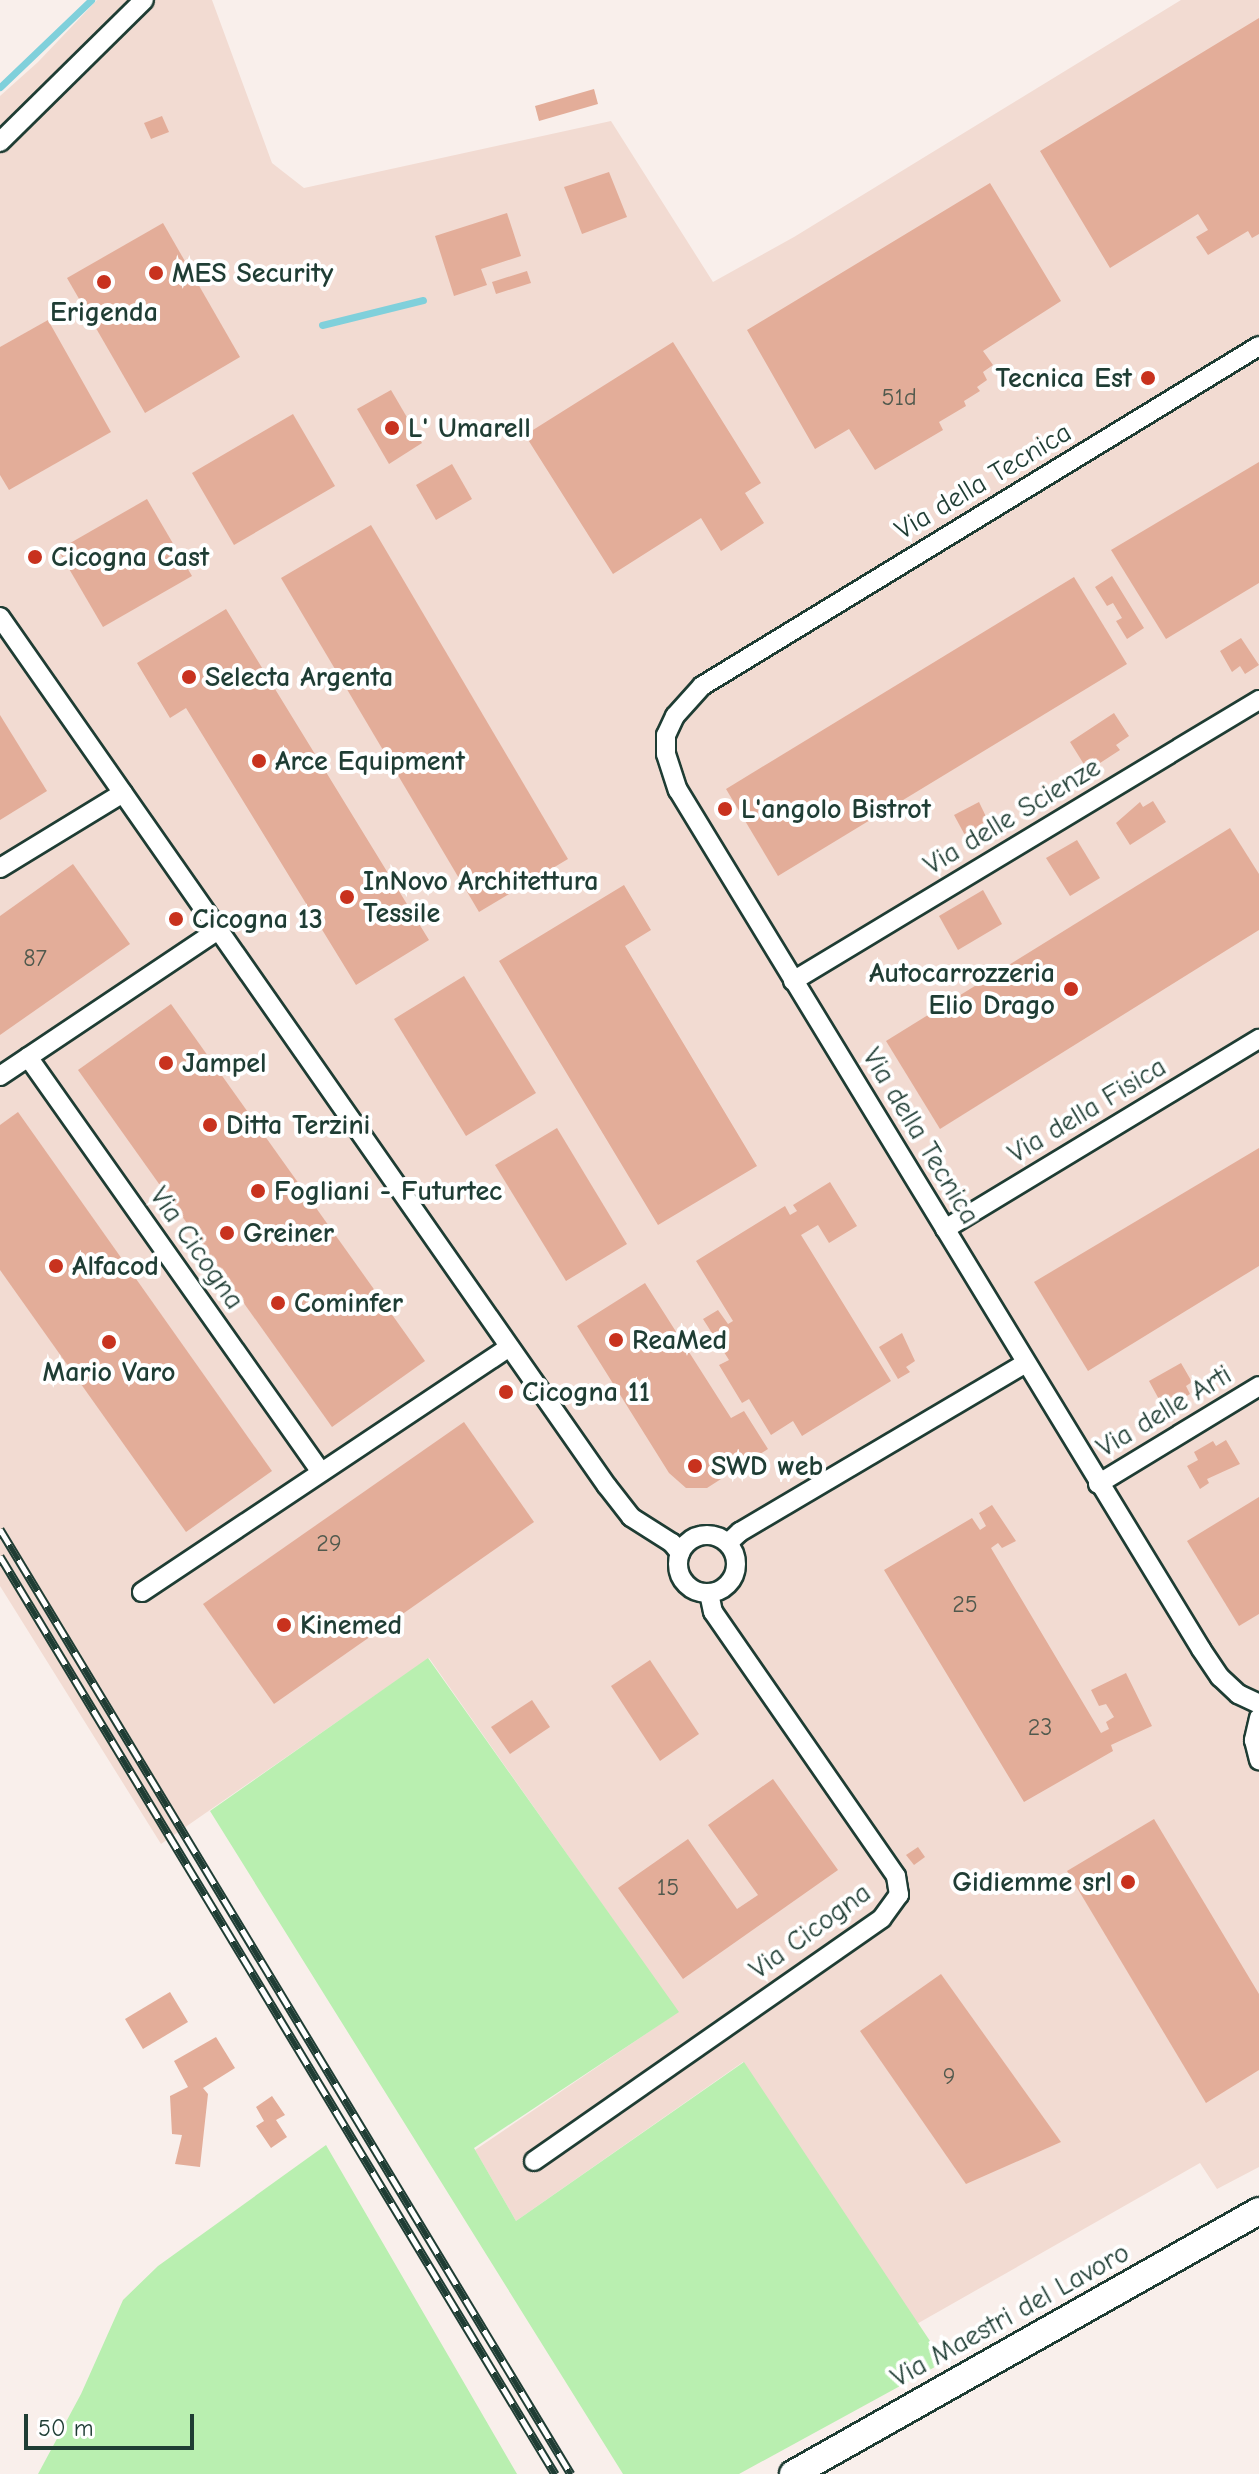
<!DOCTYPE html>
<style>
body{margin:0}
#map{position:relative;width:1259px;height:2474px;overflow:hidden;background:#f9efeb;font-family:"Comic Neue",sans-serif}
div>[style]{position:absolute}
[style*='--x']{left:calc(var(--x)*1px);top:calc(var(--y)*1px);width:calc(var(--w)*1px);rotate:calc(var(--a)*1deg)}
.built>*{inset:0;background:#f2dbd2}
.green>*{inset:0;background:#b9efb0}
.stream>*{height:7px;margin:-3.5px;padding:0 3.5px;transform-origin:3.5px;border-radius:3.5px;background:#80d0db}
.building>*{inset:0;background:#e3ad99}
.roads{filter:drop-shadow(2px 0 #1f3d34) drop-shadow(-2px 0 #1f3d34) drop-shadow(0 2px #1f3d34) drop-shadow(0 -2px #1f3d34)}
.street>*{height:18px;margin:-9px;padding:0 9px;transform-origin:9px;border-radius:9px;background:#fff}
.street>.ring{margin:-9px;padding:0;box-sizing:content-box;background:none;border:18px solid #fff;border-radius:50%}
.secondary>*{height:26px;margin:-13px;padding:0 13px;transform-origin:13px;border-radius:13px;background:#fff}
.rail>*{height:9px;margin-top:-4.5px;transform-origin:0;background:repeating-linear-gradient(90deg,#fff 0 18px,#1f3d34 0 36px);box-sizing:border-box;border-block:2px solid #1f3d34}
.dots>*{width:22px;height:22px;translate:-50% -50%;box-sizing:border-box;border:4px solid #fff;border-radius:50%}
span{translate:-50% -50%;white-space:nowrap;text-align:center;line-height:1.15;-webkit-text-stroke:8px #fff;paint-order:stroke}
.number-label{font-size:24px;color:#50594d}
.number-label span{-webkit-text-stroke-width:0}
.poi-label{font-size:28px;color:#1f3d34;font-weight:700}
.left{translate:0 -50%;text-align:left}
.right{translate:-100% -50%;text-align:right}
.street-label{font-size:28px;color:#1f3d34}
.scale{position:absolute;left:24px;top:2414px;width:170px;height:36px;box-sizing:border-box;border:4px solid #1f3d34;border-top:0;padding-left:10px;font-size:24px;line-height:28px;white-space:nowrap;color:#1f3d34;-webkit-text-stroke:6px #fff;paint-order:stroke}
</style>
<div id="map">
<div class="built">
<i style="clip-path:polygon(97px 0,212px 0,272px 163px,304px 188px,611px 121px,713px 282px,794px 237px,1181px 0,1259px 0,1259px 2167px,1217px 2189px,1200px 2163px,915px 2325px,743px 2062px,516px 2221px,475px 2150px,678px 2012px,429px 1658px,161px 1844px,0 1586px,0 96px,38px 62px)"></i>
</div>
<div class="green">
<i style="clip-path:polygon(428px 1658px,679px 2012px,474px 2148px,516px 2221px,744px 2062px,944px 2362px,739px 2474px,623px 2474px,210px 1811px)"></i>
<i style="clip-path:polygon(326px 2145px,517px 2474px,38px 2474px,81px 2394px,123px 2300px,158px 2266px)"></i>
</div>
<div class="stream">
<i style="--x:0;--y:87;--w:126;--a:-43.7"></i>
<i style="--x:322;--y:325;--w:104;--a:-13.9"></i>
</div>
<div class="building">
<i style="clip-path:polygon(1259px 18px,1259px 234px,1252px 238px,1248px 231px,1208px 255px,1196px 237px,1208px 230px,1198px 214px,1110px 268px,1040px 151px)"></i>
<i style="clip-path:polygon(594px 89px,598px 104px,539px 121px,535px 106px)"></i>
<i style="clip-path:polygon(162px 116px,169px 132px,151px 139px,144px 123px)"></i>
<i style="clip-path:polygon(609px 172px,627px 217px,582px 234px,564px 187px)"></i>
<i style="clip-path:polygon(990px 183px,1061px 301px,983px 351px,993px 365px,983px 372px,987px 380px,977px 387px,980px 391px,964px 401px,966px 406px,939px 422px,943px 430px,875px 470px,849px 429px,815px 449px,747px 330px)"></i>
<i style="clip-path:polygon(507px 213px,521px 256px,481px 269px,487px 285px,454px 296px,435px 236px)"></i>
<i style="clip-path:polygon(163px 223px,240px 357px,145px 413px,67px 278px)"></i>
<i style="clip-path:polygon(527px 271px,531px 283px,496px 294px,492px 282px)"></i>
<i style="clip-path:polygon(48px 320px,111px 432px,9px 490px,0 475px,0 347px)"></i>
<i style="clip-path:polygon(673px 342px,761px 483px,745px 493px,764px 523px,721px 551px,701px 518px,613px 574px,525px 435px)"></i>
<i style="clip-path:polygon(391px 390px,422px 443px,389px 464px,357px 409px)"></i>
<i style="clip-path:polygon(293px 414px,335px 486px,234px 545px,192px 473px)"></i>
<i style="clip-path:polygon(1259px 462px,1259px 583px,1166px 639px,1111px 550px)"></i>
<i style="clip-path:polygon(452px 464px,472px 499px,436px 520px,416px 485px)"></i>
<i style="clip-path:polygon(147px 499px,192px 576px,103px 627px,58px 550px)"></i>
<i style="clip-path:polygon(371px 525px,568px 859px,479px 912px,281px 578px)"></i>
<i style="clip-path:polygon(35px 549px,43px 560px,36px 565px,28px 554px)"></i>
<i style="clip-path:polygon(1112px 576px,1144px 628px,1127px 639px,1116px 621px,1122px 618px,1113px 603px,1107px 606px,1095px 587px)"></i>
<i style="clip-path:polygon(1074px 577px,1127px 664px,778px 876px,726px 789px)"></i>
<i style="clip-path:polygon(226px 609px,429px 940px,356px 985px,186px 708px,170px 718px,137px 663px)"></i>
<i style="clip-path:polygon(1241px 638px,1259px 665px,1245px 674px,1240px 666px,1232px 672px,1220px 651px)"></i>
<i style="clip-path:polygon(1114px 713px,1129px 736px,1116px 745px,1120px 750px,1100px 763px,1096px 758px,1085px 766px,1070px 742px)"></i>
<i style="clip-path:polygon(0 715px,47px 791px,0 820px)"></i>
<i style="clip-path:polygon(1153px 801px,1166px 822px,1130px 845px,1116px 823px,1140px 802px,1143px 807px)"></i>
<i style="clip-path:polygon(979px 802px,991px 827px,967px 839px,954px 815px)"></i>
<i style="clip-path:polygon(1230px 828px,1259px 874px,1259px 930px,940px 1129px,886px 1041px)"></i>
<i style="clip-path:polygon(1077px 840px,1100px 878px,1070px 896px,1046px 858px)"></i>
<i style="clip-path:polygon(73px 864px,130px 944px,0 1035px,0 916px)"></i>
<i style="clip-path:polygon(624px 885px,651px 930px,625px 946px,757px 1166px,658px 1225px,499px 961px)"></i>
<i style="clip-path:polygon(983px 890px,1002px 924px,958px 950px,939px 916px)"></i>
<i style="clip-path:polygon(178px 909px,186px 920px,174px 928px,167px 918px)"></i>
<i style="clip-path:polygon(464px 976px,536px 1093px,466px 1136px,394px 1019px)"></i>
<i style="clip-path:polygon(171px 1004px,425px 1361px,332px 1427px,78px 1070px)"></i>
<i style="clip-path:polygon(18px 1112px,272px 1471px,186px 1532px,0 1270px,0 1125px)"></i>
<i style="clip-path:polygon(557px 1128px,627px 1244px,566px 1281px,495px 1165px)"></i>
<i style="clip-path:polygon(1259px 1148px,1259px 1266px,1088px 1371px,1034px 1282px)"></i>
<i style="clip-path:polygon(830px 1182px,857px 1226px,829px 1243px,818px 1225px,801px 1235px,891px 1381px,802px 1436px,793px 1421px,771px 1435px,749px 1399px,742px 1403px,719px 1365px,729px 1360px,703px 1319px,718px 1310px,728px 1324px,733px 1321px,696px 1261px,785px 1206px,790px 1215px,797px 1211px,793px 1205px)"></i>
<i style="clip-path:polygon(645px 1283px,731px 1418px,744px 1411px,768px 1449px,707px 1488px,686px 1488px,669px 1473px,577px 1326px)"></i>
<i style="clip-path:polygon(902px 1333px,915px 1361px,906px 1367px,910px 1372px,898px 1379px,879px 1347px)"></i>
<i style="clip-path:polygon(1181px 1363px,1192px 1382px,1186px 1386px,1190px 1394px,1172px 1405px,1168px 1399px,1161px 1403px,1149px 1381px)"></i>
<i style="clip-path:polygon(508px 1382px,516px 1393px,504px 1401px,496px 1390px)"></i>
<i style="clip-path:polygon(464px 1422px,534px 1522px,274px 1704px,203px 1604px)"></i>
<i style="clip-path:polygon(1226px 1440px,1240px 1464px,1207px 1479px,1209px 1483px,1200px 1489px,1187px 1466px,1198px 1460px,1194px 1452px,1213px 1441px,1216px 1446px)"></i>
<i style="clip-path:polygon(1259px 1497px,1259px 1614px,1239px 1626px,1187px 1541px)"></i>
<i style="clip-path:polygon(992px 1505px,1016px 1541px,1002px 1548px,998px 1543px,991px 1548px,1101px 1733px,1109px 1729px,1106px 1722px,1114px 1717px,1106px 1704px,1099px 1706px,1091px 1690px,1126px 1673px,1152px 1726px,1111px 1745px,1113px 1751px,1024px 1802px,884px 1570px,972px 1518px,980px 1530px,986px 1526px,979px 1513px)"></i>
<i style="clip-path:polygon(650px 1660px,699px 1734px,660px 1761px,611px 1686px)"></i>
<i style="clip-path:polygon(532px 1700px,550px 1727px,510px 1754px,491px 1727px)"></i>
<i style="clip-path:polygon(773px 1779px,838px 1870px,683px 1979px,618px 1888px,688px 1839px,737px 1909px,758px 1895px,708px 1825px)"></i>
<i style="clip-path:polygon(1154px 1819px,1259px 1994px,1259px 2070px,1206px 2103px,1067px 1871px)"></i>
<i style="clip-path:polygon(918px 1847px,925px 1857px,914px 1865px,906px 1855px)"></i>
<i style="clip-path:polygon(941px 1974px,1061px 2142px,966px 2184px,860px 2031px)"></i>
<i style="clip-path:polygon(170px 1992px,188px 2022px,143px 2049px,125px 2019px)"></i>
<i style="clip-path:polygon(216px 2037px,235px 2068px,203px 2088px,208px 2094px,200px 2167px,175px 2164px,182px 2135px,172px 2134px,170px 2096px,188px 2087px,174px 2061px)"></i>
<i style="clip-path:polygon(272px 2096px,285px 2115px,276px 2120px,287px 2137px,271px 2148px,256px 2126px,264px 2121px,256px 2107px)"></i>
</div>
<div class="roads">
<div class="street">
<i style="--x:0;--y:142;--w:202;--a:-44.6"></i>
<i style="--x:1259;--y:346;--w:653;--a:148.6"></i>
<i style="--x:702;--y:686;--w:40;--a:132"></i>
<i style="--x:675;--y:716;--w:21;--a:115"></i>
<i style="--x:666;--y:735;--w:19;--a:90"></i>
<i style="--x:666;--y:754;--w:38;--a:72"></i>
<i style="--x:678;--y:790;--w:1006;--a:58.66"></i>
<i style="--x:1201;--y:1649;--w:34;--a:56"></i>
<i style="--x:1220;--y:1677;--w:25;--a:43"></i>
<i style="--x:1238;--y:1694;--w:23;--a:25"></i>
<i style="--x:0;--y:617;--w:1060;--a:55.07"></i>
<i style="--x:607;--y:1486;--w:39;--a:52"></i>
<i style="--x:631;--y:1517;--w:49;--a:32.4"></i>
<i style="--x:672;--y:1543;--w:13;--a:51"></i>
<i style="--x:0;--y:868;--w:144;--a:-31.4"></i>
<i style="--x:793;--y:981;--w:544;--a:-31.09"></i>
<i style="--x:28;--y:1057;--w:508;--a:54.78"></i>
<i style="--x:0;--y:1076;--w:262;--a:-33.8"></i>
<i style="--x:945;--y:1229;--w:367;--a:-31.2"></i>
<i style="--x:1098;--y:1484;--w:188;--a:-31.3"></i>
<i class="ring" style="left:678px;top:1535px;width:40px;height:40px"></i>
<i style="--x:728;--y:1543;--w:16;--a:-43"></i>
<i style="--x:740;--y:1532;--w:332;--a:-30.6"></i>
<i style="--x:142;--y:1592;--w:441;--a:-33.7"></i>
<i style="--x:1259;--y:1718;--w:23;--a:103"></i>
<i style="--x:1254;--y:1740;--w:21;--a:76"></i>
<i style="--x:534;--y:2161;--w:424;--a:-34.9"></i>
<i style="--x:882;--y:1918;--w:29;--a:-54"></i>
<i style="--x:899;--y:1895;--w:19;--a:-99"></i>
<i style="--x:896;--y:1876;--w:321;--a:-124.7"></i>
<i style="--x:713;--y:1612;--w:19;--a:-102"></i>
</div>
<div class="secondary">
<i style="--x:793;--y:2474;--w:535;--a:-29.44"></i>
</div>
</div>
<div class="rail">
<i style="--x:0;--y:1529;--w:1104;--a:58.86"></i>
<i style="--x:0;--y:1556;--w:1073;--a:58.84"></i>
</div>
<div class="dots">
<i style="left:156px;top:273px;background:#c8321e"></i>
<i style="left:104px;top:282px;background:#c8321e"></i>
<i style="left:1148px;top:378px;background:#c8321e"></i>
<i style="left:392px;top:428px;background:#c8321e"></i>
<i style="left:35px;top:557px;background:#c8321e"></i>
<i style="left:189px;top:677px;background:#c8321e"></i>
<i style="left:259px;top:761px;background:#c8321e"></i>
<i style="left:725px;top:809px;background:#c8321e"></i>
<i style="left:347px;top:897px;background:#c8321e"></i>
<i style="left:176px;top:919px;background:#c8321e"></i>
<i style="left:1071px;top:989px;background:#c8321e"></i>
<i style="left:166px;top:1063px;background:#c8321e"></i>
<i style="left:210px;top:1125px;background:#c8321e"></i>
<i style="left:258px;top:1191px;background:#c8321e"></i>
<i style="left:227px;top:1233px;background:#c8321e"></i>
<i style="left:56px;top:1266px;background:#c8321e"></i>
<i style="left:278px;top:1303px;background:#c8321e"></i>
<i style="left:616px;top:1340px;background:#c8321e"></i>
<i style="left:109px;top:1342px;background:#c8321e"></i>
<i style="left:506px;top:1392px;background:#c8321e"></i>
<i style="left:695px;top:1466px;background:#c8321e"></i>
<i style="left:284px;top:1625px;background:#c8321e"></i>
<i style="left:1128px;top:1882px;background:#c8321e"></i>
</div>
<div class="number-label">
<span style="left:899px;top:398px">51d</span>
<span style="left:35px;top:959px">87</span>
<span style="left:329px;top:1544px">29</span>
<span style="left:965px;top:1605px">25</span>
<span style="left:1040px;top:1728px">23</span>
<span style="left:668px;top:1888px">15</span>
<span style="left:949px;top:2077px">9</span>
</div>
<div class="poi-label">
<span class="left" style="left:172px;top:273px">MES Security</span>
<span style="left:104px;top:312px">Erigenda</span>
<span class="right" style="left:1132px;top:378px">Tecnica Est</span>
<span class="left" style="left:408px;top:428px">L' Umarell</span>
<span class="left" style="left:51px;top:557px">Cicogna Cast</span>
<span class="left" style="left:205px;top:677px">Selecta Argenta</span>
<span class="left" style="left:275px;top:761px">Arce Equipment</span>
<span class="left" style="left:741px;top:809px">L'angolo Bistrot</span>
<span class="left" style="left:363px;top:897px">InNovo Architettura<br>Tessile</span>
<span class="left" style="left:192px;top:919px">Cicogna 13</span>
<span class="right" style="left:1055px;top:989px">Autocarrozzeria<br>Elio Drago</span>
<span class="left" style="left:182px;top:1063px">Jampel</span>
<span class="left" style="left:226px;top:1125px">Ditta Terzini</span>
<span class="left" style="left:274px;top:1191px">Fogliani - Futurtec</span>
<span class="left" style="left:243px;top:1233px">Greiner</span>
<span class="left" style="left:72px;top:1266px">Alfacod</span>
<span class="left" style="left:294px;top:1303px">Cominfer</span>
<span class="left" style="left:632px;top:1340px">ReaMed</span>
<span style="left:109px;top:1372px">Mario Varo</span>
<span class="left" style="left:522px;top:1392px">Cicogna 11</span>
<span class="left" style="left:711px;top:1466px">SWD web</span>
<span class="left" style="left:300px;top:1625px">Kinemed</span>
<span class="right" style="left:1112px;top:1882px">Gidiemme srl</span>
</div>
<div class="street-label">
<span style="left:983px;top:481px;rotate:-31deg">Via della Tecnica</span>
<span style="left:1012px;top:816px;rotate:-31deg">Via delle Scienze</span>
<span style="left:1087px;top:1110px;rotate:-31deg">Via della Fisica</span>
<span style="left:921px;top:1136px;rotate:59deg">Via della Tecnica</span>
<span style="left:197px;top:1248px;rotate:55deg">Via Cicogna</span>
<span style="left:1164px;top:1411px;rotate:-31deg">Via delle Arti</span>
<span style="left:810px;top:1931px;rotate:-36deg">Via Cicogna</span>
<span style="left:1010px;top:2315px;rotate:-29deg">Via Maestri del Lavoro</span>
</div>
<div class="scale">50 m</div>
</div>
